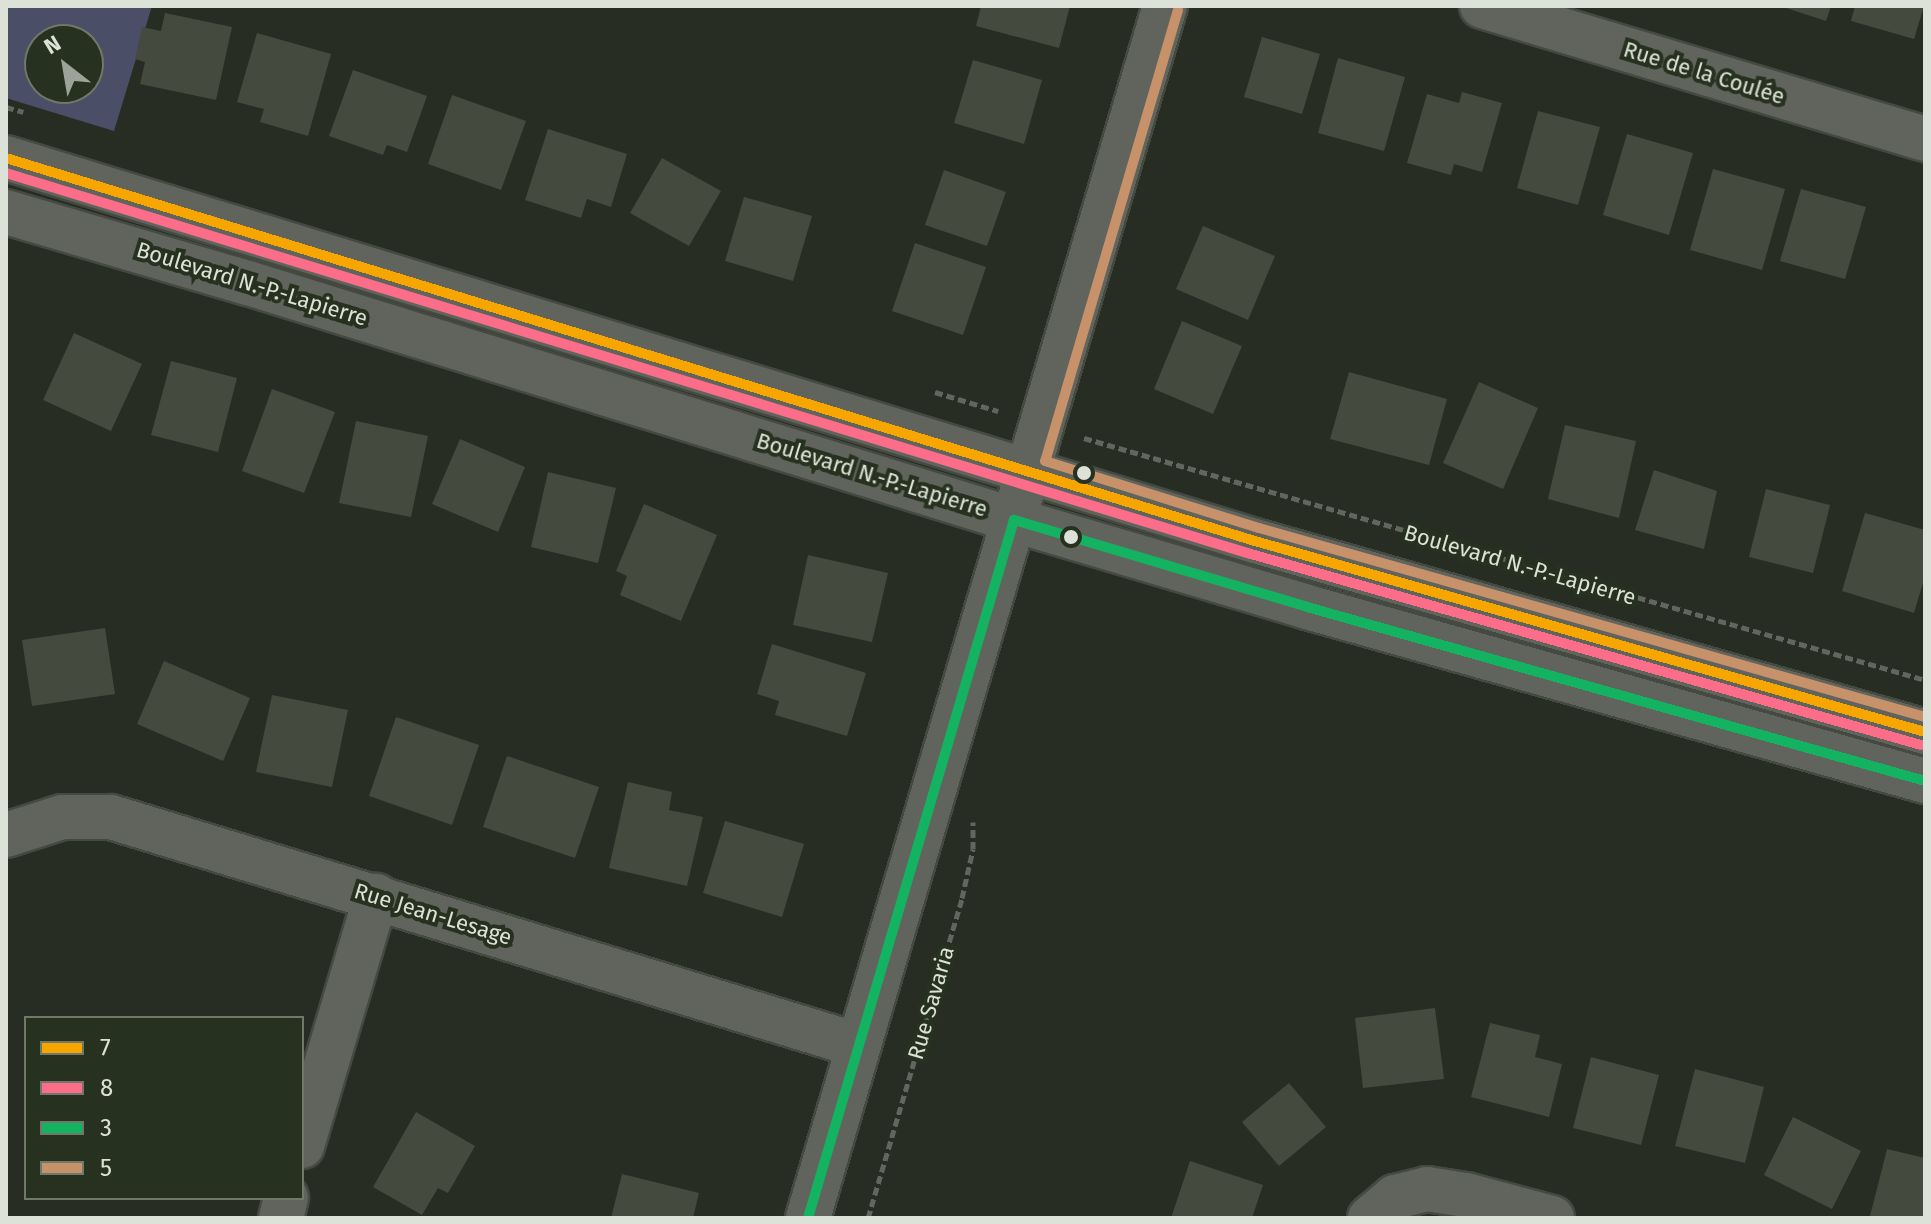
<!DOCTYPE html>
<meta charset="utf-8">
<style>
body{margin:0}
#map{position:relative;width:1931px;height:1224px;overflow:hidden;background:#282d23;font-family:"Fira Sans",sans-serif}
div>[style]{position:absolute}
[style*='--x']{left:calc(var(--x)*1px);top:calc(var(--y)*1px);width:calc(var(--w)*1px);rotate:calc(var(--a)*1deg)}
.green>*{inset:0;background:#4a4f67}
.building>*{inset:0;background:#444a3e}
.path>*{height:5px;margin-top:-2.5px;transform-origin:0;background:repeating-linear-gradient(90deg,#62665e 0 8px,transparent 0 12px)}
.roads{filter:drop-shadow(2px 0 #454a41) drop-shadow(-2px 0 #454a41) drop-shadow(0 2px #454a41) drop-shadow(0 -2px #454a41)}
.street>*{height:44px;margin:-22px;padding:0 22px;transform-origin:22px;border-radius:22px;background:#60645d}
.secondary>*{height:44px;margin:-22px;padding:0 22px;transform-origin:22px;border-radius:22px;background:#60645d}
.bus-1>*{height:10px;margin:-5px;padding:0 5px;transform-origin:5px;border-radius:5px;background:#f7a600}
.bus-2>*{height:10px;margin:-5px;padding:0 5px;transform-origin:5px;border-radius:5px;background:#fb6d88}
.bus-3>*{height:10px;margin:-5px;padding:0 5px;transform-origin:5px;border-radius:5px;background:#13b361}
.bus-4>*{height:10px;margin:-5px;padding:0 5px;transform-origin:5px;border-radius:5px;background:#c7916a}
.dots>*{width:22px;height:22px;translate:-50% -50%;box-sizing:border-box;border:4px solid #27311f;border-radius:50%}
span{translate:-50% -50%;white-space:nowrap;text-align:center;line-height:1.15;-webkit-text-stroke:8px #27311f;paint-order:stroke}
.street-label{font-size:22px;color:#dce2d7}
.frame{position:absolute;inset:0;border:8px solid #dce2d7;pointer-events:none}
.legend{position:absolute;left:24px;top:1016px;width:280px;height:184px;box-sizing:border-box;background:#27311f;border:2px solid #6f7869;margin:0;padding:10px 14px;list-style:none;font-size:24px;color:#dce2d7}
.legend li{display:flex;align-items:center;gap:16px;height:40px}
.legend b{width:40px;border:2px solid #6f7869}
.north{position:absolute;left:24px;top:24px;width:80px;height:80px;box-sizing:border-box;background:#27311f;border:2px solid #6f7869;border-radius:50%;rotate:329deg;font-size:22px;font-weight:700;line-height:32px;text-align:center;color:#dce2d7}
.north::after{content:'';display:block;margin:auto;width:28px;height:36px;background:#9da398;clip-path:polygon(50% 0,100% 100%,50% 72%,0 100%)}
</style>
<div id="map">
<div class="green">
<i style="clip-path:polygon(evenodd,6px 6px,152px 6px,114px 131px,6px 98px,6px 6px,40px 40px,88px 40px,88px 88px,40px 88px,40px 40px)"></i>
</div>
<div class="building">
<i style="clip-path:polygon(981px 6px,1070px 6px,1059px 48px,976px 26px)"></i>
<i style="clip-path:polygon(1780px 6px,1831px 6px,1826px 21px)"></i>
<i style="clip-path:polygon(1855px 6px,1924px 6px,1914px 39px,1851px 21px)"></i>
<i style="clip-path:polygon(165px 13px,232px 27px,216px 100px,140px 84px,145px 62px,135px 59px,142px 27px,161px 31px)"></i>
<i style="clip-path:polygon(257px 33px,331px 54px,308px 136px,260px 122px,264px 109px,237px 102px)"></i>
<i style="clip-path:polygon(1262px 37px,1320px 54px,1302px 114px,1244px 97px)"></i>
<i style="clip-path:polygon(1338px 58px,1405px 77px,1384px 151px,1318px 133px)"></i>
<i style="clip-path:polygon(973px 60px,1042px 80px,1024px 144px,954px 123px)"></i>
<i style="clip-path:polygon(353px 70px,427px 96px,407px 152px,387px 145px,383px 155px,329px 136px)"></i>
<i style="clip-path:polygon(1462px 92px,1502px 103px,1482px 172px,1454px 164px,1451px 175px,1407px 163px,1427px 94px,1459px 103px)"></i>
<i style="clip-path:polygon(452px 95px,526px 121px,501px 190px,428px 164px)"></i>
<i style="clip-path:polygon(1538px 111px,1600px 127px,1578px 205px,1517px 188px)"></i>
<i style="clip-path:polygon(548px 129px,627px 154px,611px 207px,587px 199px,581px 218px,525px 200px)"></i>
<i style="clip-path:polygon(1627px 134px,1693px 153px,1669px 235px,1603px 215px)"></i>
<i style="clip-path:polygon(662px 158px,721px 191px,689px 246px,630px 213px)"></i>
<i style="clip-path:polygon(1713px 169px,1785px 189px,1762px 270px,1690px 250px)"></i>
<i style="clip-path:polygon(944px 170px,1006px 192px,987px 246px,925px 225px)"></i>
<i style="clip-path:polygon(1801px 189px,1866px 207px,1845px 279px,1780px 261px)"></i>
<i style="clip-path:polygon(744px 197px,812px 216px,793px 281px,725px 261px)"></i>
<i style="clip-path:polygon(1203px 226px,1275px 256px,1248px 320px,1176px 289px)"></i>
<i style="clip-path:polygon(915px 243px,986px 267px,963px 335px,892px 311px)"></i>
<i style="clip-path:polygon(1182px 321px,1242px 346px,1213px 414px,1154px 389px)"></i>
<i style="clip-path:polygon(74px 333px,142px 364px,111px 431px,43px 400px)"></i>
<i style="clip-path:polygon(171px 361px,237px 378px,218px 452px,151px 435px)"></i>
<i style="clip-path:polygon(1349px 372px,1447px 399px,1429px 465px,1330px 439px)"></i>
<i style="clip-path:polygon(1479px 382px,1538px 408px,1503px 489px,1443px 463px)"></i>
<i style="clip-path:polygon(272px 389px,335px 412px,304px 493px,242px 471px)"></i>
<i style="clip-path:polygon(356px 421px,428px 436px,411px 517px,339px 503px)"></i>
<i style="clip-path:polygon(1565px 425px,1636px 441px,1619px 518px,1548px 499px)"></i>
<i style="clip-path:polygon(460px 439px,525px 467px,498px 532px,432px 504px)"></i>
<i style="clip-path:polygon(1654px 470px,1717px 491px,1704px 549px,1635px 530px)"></i>
<i style="clip-path:polygon(548px 472px,616px 488px,598px 563px,531px 547px)"></i>
<i style="clip-path:polygon(1766px 489px,1830px 505px,1813px 573px,1749px 557px)"></i>
<i style="clip-path:polygon(644px 504px,717px 535px,681px 621px,620px 595px,627px 576px,616px 571px)"></i>
<i style="clip-path:polygon(1865px 513px,1925px 530px,1925px 576px,1914px 613px,1842px 591px)"></i>
<i style="clip-path:polygon(808px 555px,888px 573px,872px 642px,793px 625px)"></i>
<i style="clip-path:polygon(105px 628px,115px 694px,32px 706px,22px 640px)"></i>
<i style="clip-path:polygon(772px 644px,866px 673px,847px 736px,775px 715px,779px 701px,757px 694px)"></i>
<i style="clip-path:polygon(164px 661px,250px 698px,223px 761px,137px 724px)"></i>
<i style="clip-path:polygon(272px 695px,348px 710px,332px 787px,256px 772px)"></i>
<i style="clip-path:polygon(396px 717px,479px 745px,452px 825px,369px 796px)"></i>
<i style="clip-path:polygon(507px 756px,599px 787px,575px 858px,483px 827px)"></i>
<i style="clip-path:polygon(628px 782px,672px 792px,669px 810px,703px 817px,687px 886px,609px 868px)"></i>
<i style="clip-path:polygon(725px 821px,804px 844px,782px 917px,703px 893px)"></i>
<i style="clip-path:polygon(1435px 1008px,1444px 1079px,1363px 1088px,1355px 1018px)"></i>
<i style="clip-path:polygon(1490px 1023px,1540px 1035px,1535px 1057px,1562px 1064px,1549px 1117px,1471px 1097px)"></i>
<i style="clip-path:polygon(1591px 1057px,1659px 1075px,1641px 1145px,1573px 1128px)"></i>
<i style="clip-path:polygon(1695px 1069px,1764px 1087px,1745px 1163px,1675px 1146px)"></i>
<i style="clip-path:polygon(1289px 1083px,1326px 1127px,1279px 1166px,1242px 1122px)"></i>
<i style="clip-path:polygon(416px 1112px,475px 1146px,448px 1193px,438px 1188px,422px 1215px,373px 1187px)"></i>
<i style="clip-path:polygon(1793px 1117px,1861px 1151px,1832px 1209px,1764px 1175px)"></i>
<i style="clip-path:polygon(1887px 1149px,1925px 1158px,1925px 1218px,1870px 1216px)"></i>
<i style="clip-path:polygon(1190px 1161px,1263px 1185px,1252px 1218px,1171px 1218px)"></i>
<i style="clip-path:polygon(622px 1174px,699px 1193px,693px 1218px,611px 1218px)"></i>
</div>
<div class="path">
<i style="--x:6;--y:107;--w:18;--a:16"></i>
<i style="--x:935;--y:392;--w:66;--a:16.8"></i>
<i style="--x:1084;--y:438;--w:875;--a:16.05"></i>
<i style="--x:868;--y:1218;--w:334;--a:-73.6"></i>
<i style="--x:962;--y:898;--w:50;--a:-77.3"></i>
<i style="--x:973;--y:849;--w:27;--a:-90"></i>
</div>
<div class="roads">
<div class="street">
<i style="--x:1482;--y:6;--w:463;--a:16.7"></i>
<i style="--x:6;--y:835;--w:59;--a:-17.8"></i>
<i style="--x:62;--y:817;--w:49;--a:0"></i>
<i style="--x:111;--y:817;--w:780;--a:16.99"></i>
<i style="--x:302;--y:1146;--w:261;--a:-73.5"></i>
<i style="--x:281;--y:1218;--w:21;--a:-76"></i>
<i style="--x:808;--y:1218;--w:1263;--a:-73.59"></i>
<i style="--x:1370;--y:1218;--w:33;--a:-40"></i>
<i style="--x:1395;--y:1197;--w:33;--a:-14"></i>
<i style="--x:1427;--y:1189;--w:39;--a:9"></i>
<i style="--x:1466;--y:1195;--w:89;--a:15"></i>
</div>
<div class="secondary">
<i style="--x:6;--y:158;--w:1306;--a:17.05"></i>
<i style="--x:1255;--y:541;--w:697;--a:15.91"></i>
<i style="--x:6;--y:212;--w:252;--a:16.4"></i>
<i style="--x:248;--y:283;--w:802;--a:17.19"></i>
<i style="--x:1014;--y:520;--w:306;--a:16.5"></i>
<i style="--x:1307;--y:607;--w:642;--a:15.72"></i>
</div>
</div>
<div class="bus-1">
<i style="--x:6;--y:158;--w:1306;--a:17.05"></i>
<i style="--x:1255;--y:541;--w:697;--a:15.91"></i>
</div>
<div class="bus-2">
<i style="--x:6;--y:173;--w:1302;--a:17.02"></i>
<i style="--x:1251;--y:554;--w:697;--a:15.91"></i>
</div>
<div class="bus-3">
<i style="--x:808;--y:1218;--w:728;--a:-73.56"></i>
<i style="--x:1014;--y:520;--w:306;--a:16.5"></i>
<i style="--x:1307;--y:607;--w:642;--a:15.72"></i>
</div>
<div class="bus-4">
<i style="--x:1178;--y:10;--w:470;--a:106.4"></i>
<i style="--x:1045;--y:461;--w:224;--a:17.4"></i>
<i style="--x:1259;--y:528;--w:692;--a:15.84"></i>
</div>
<div class="dots">
<i style="left:1084px;top:473px;background:#dce2d7"></i>
<i style="left:1071px;top:537px;background:#dce2d7"></i>
</div>
<div class="street-label">
<span style="left:1704px;top:73px;rotate:17deg">Rue de la Coulée</span>
<span style="left:252px;top:284px;rotate:17deg">Boulevard N.-P.-Lapierre</span>
<span style="left:872px;top:475px;rotate:17deg">Boulevard N.-P.-Lapierre</span>
<span style="left:1520px;top:565px;rotate:16deg">Boulevard N.-P.-Lapierre</span>
<span style="left:433px;top:914px;rotate:17deg">Rue Jean-Lesage</span>
<span style="left:931px;top:1003px;rotate:-74deg">Rue Savaria</span>
</div>
<div class="frame"></div>
<ul class="legend">
<li><b style="height:10px;background:#f7a600"></b>7</li>
<li><b style="height:10px;background:#fb6d88"></b>8</li>
<li><b style="height:10px;background:#13b361"></b>3</li>
<li><b style="height:10px;background:#c7916a"></b>5</li>
</ul>
<div class="north">N</div>
</div>
